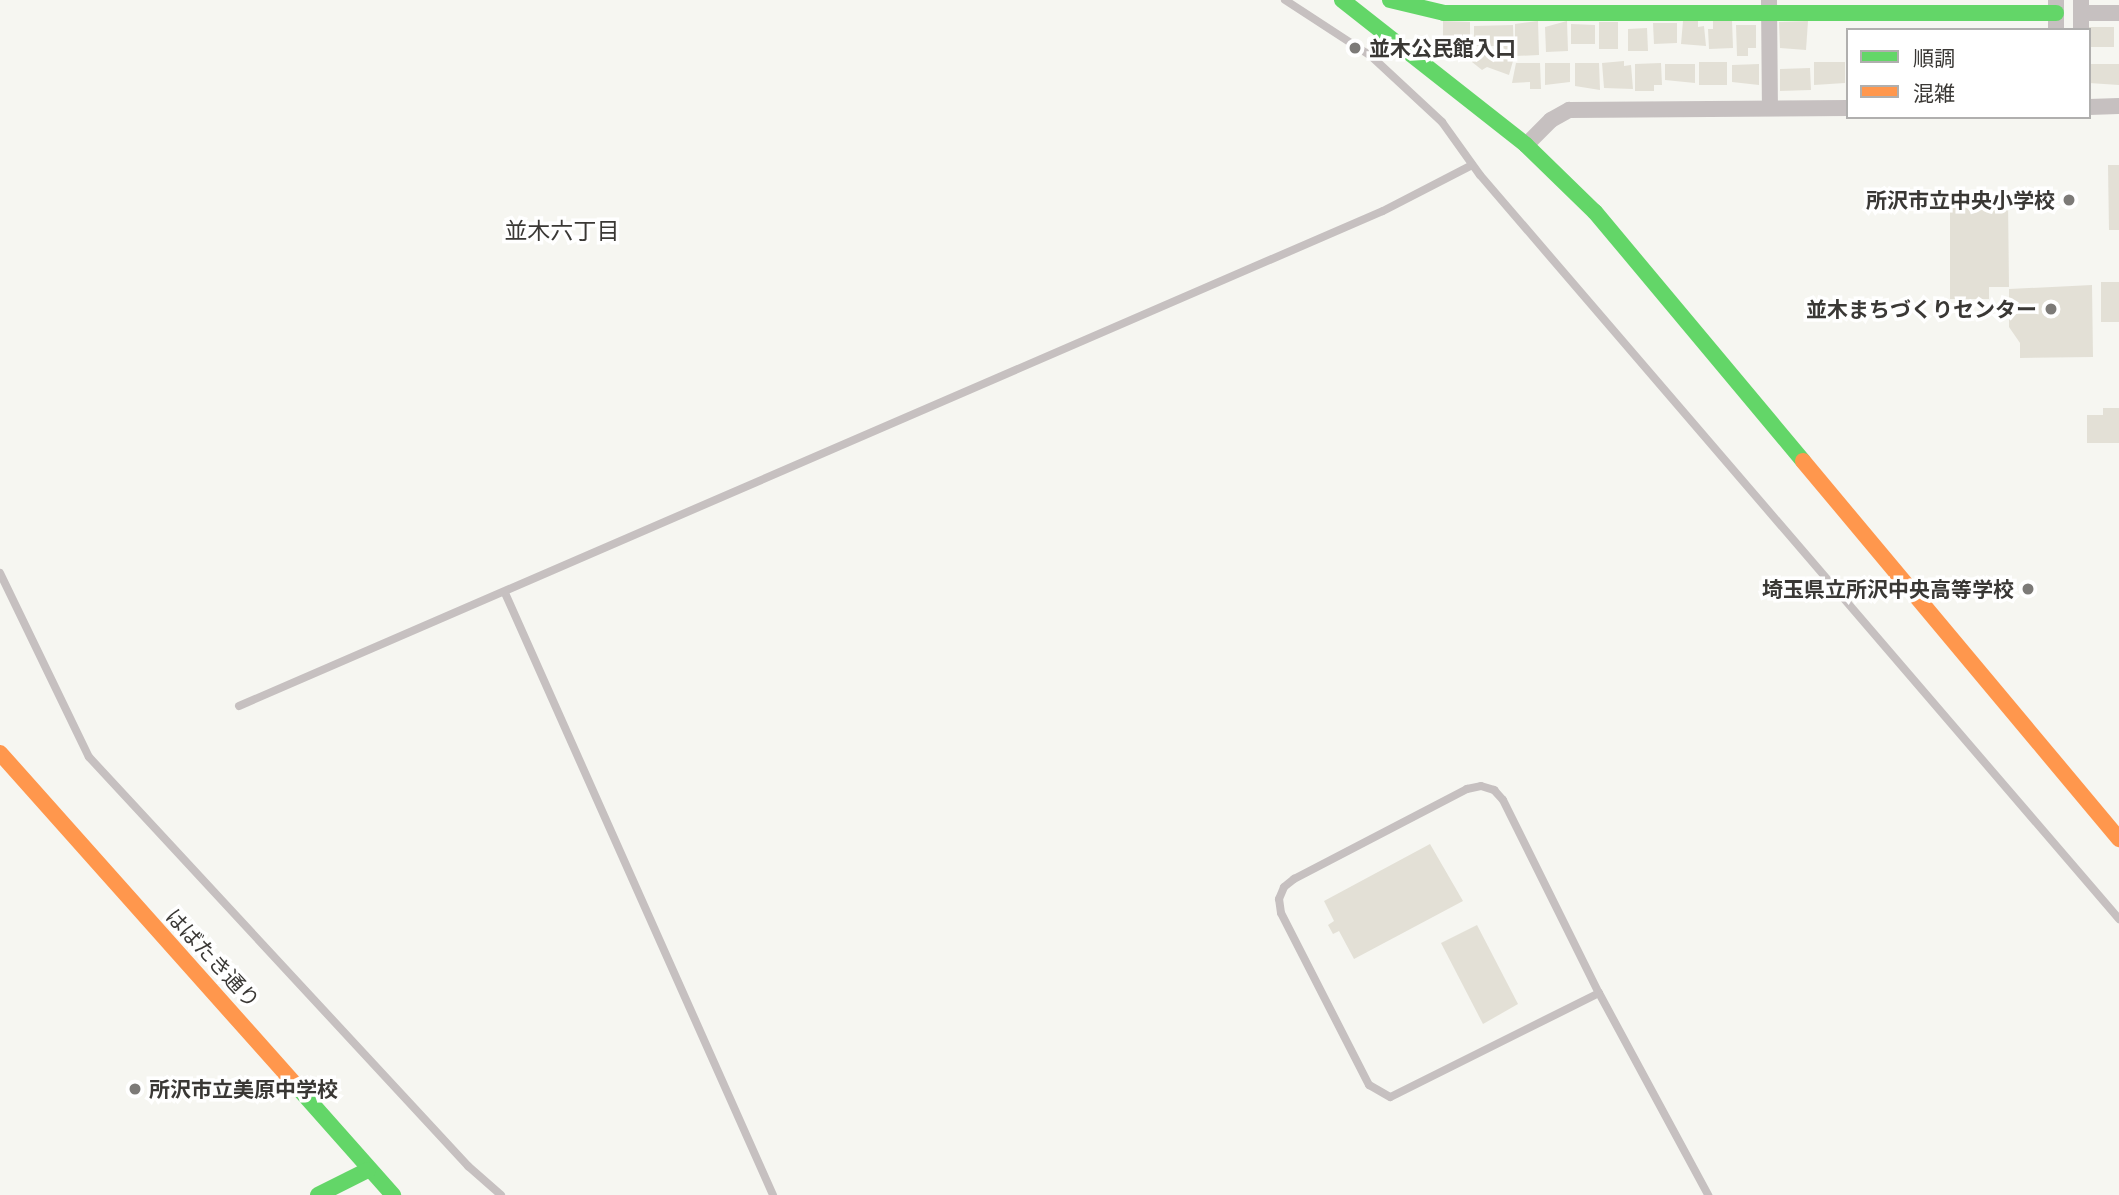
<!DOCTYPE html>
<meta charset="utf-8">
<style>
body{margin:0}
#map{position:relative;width:2119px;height:1195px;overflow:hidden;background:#f6f6f1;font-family:"Golos Text","Noto Sans JP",sans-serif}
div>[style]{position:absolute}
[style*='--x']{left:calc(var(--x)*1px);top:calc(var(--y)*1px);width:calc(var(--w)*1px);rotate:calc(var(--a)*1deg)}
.building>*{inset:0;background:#e3e0d6}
.lane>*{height:8px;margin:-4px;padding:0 4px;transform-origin:4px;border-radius:4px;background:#c6c0c0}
.street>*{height:16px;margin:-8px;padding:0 8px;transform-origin:8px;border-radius:8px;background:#c6c0c0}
.fast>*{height:16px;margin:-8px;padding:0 8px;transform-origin:8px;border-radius:8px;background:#63d668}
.slow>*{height:16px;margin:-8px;padding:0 8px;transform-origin:8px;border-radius:8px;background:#ff974d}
.dots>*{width:19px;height:19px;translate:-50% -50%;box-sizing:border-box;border:4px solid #fff;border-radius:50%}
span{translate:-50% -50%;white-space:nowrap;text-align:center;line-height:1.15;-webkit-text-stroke:7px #fff;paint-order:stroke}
.poi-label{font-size:21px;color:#3a3835;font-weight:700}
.left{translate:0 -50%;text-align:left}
.right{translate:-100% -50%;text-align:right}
.street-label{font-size:21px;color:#3a3835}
.neighbourhood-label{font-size:23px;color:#3a3835}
.legend{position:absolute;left:1846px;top:28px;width:245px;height:91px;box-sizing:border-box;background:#fff;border:2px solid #b0afae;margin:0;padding:9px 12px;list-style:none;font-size:21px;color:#3a3835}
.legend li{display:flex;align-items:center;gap:14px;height:35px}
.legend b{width:35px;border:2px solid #b0afae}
</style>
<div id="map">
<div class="building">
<i style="clip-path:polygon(1698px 20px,1698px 27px,1704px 26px,1706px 46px,1681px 44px,1683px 21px)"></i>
<i style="clip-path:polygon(1732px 20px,1733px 48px,1709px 49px,1708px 29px,1713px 29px,1713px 21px)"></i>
<i style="clip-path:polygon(1443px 21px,1470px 22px,1470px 40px,1443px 40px)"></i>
<i style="clip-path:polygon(1538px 21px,1539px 55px,1515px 56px,1515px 24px)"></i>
<i style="clip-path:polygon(1567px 21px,1568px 51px,1546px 52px,1545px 27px)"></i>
<i style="clip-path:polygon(1808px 21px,1806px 50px,1780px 48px,1779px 22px)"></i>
<i style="clip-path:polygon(1599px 22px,1618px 22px,1618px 49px,1599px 49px)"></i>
<i style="clip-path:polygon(1653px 23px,1677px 23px,1677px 43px,1654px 44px)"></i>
<i style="clip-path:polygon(1571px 24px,1595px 25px,1595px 44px,1571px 44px)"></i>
<i style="clip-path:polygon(1513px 25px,1514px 57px,1505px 57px,1505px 49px,1497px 46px,1474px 46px,1474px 26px)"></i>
<i style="clip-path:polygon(1736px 25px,1756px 25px,1756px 48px,1748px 48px,1748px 56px,1737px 56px)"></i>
<i style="clip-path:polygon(2087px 27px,2114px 27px,2114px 47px,2089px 47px)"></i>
<i style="clip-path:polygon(1647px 28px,1648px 51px,1628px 51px,1628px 29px)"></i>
<i style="clip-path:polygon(1474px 50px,1513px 61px,1509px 75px,1487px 67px,1482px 70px,1472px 62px)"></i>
<i style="clip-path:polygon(1624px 61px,1624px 66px,1631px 65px,1633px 89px,1604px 88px,1602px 63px)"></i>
<i style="clip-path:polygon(1699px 62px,1727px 62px,1727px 85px,1699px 85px)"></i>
<i style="clip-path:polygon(1814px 62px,1845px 62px,1845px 83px,1814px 85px)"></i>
<i style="clip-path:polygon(1516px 63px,1540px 63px,1541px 89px,1530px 89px,1530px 82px,1512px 83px)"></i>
<i style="clip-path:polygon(1545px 63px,1570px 63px,1570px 82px,1545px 85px)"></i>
<i style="clip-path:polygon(1575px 63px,1599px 63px,1600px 90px,1575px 86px)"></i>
<i style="clip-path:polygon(1661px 63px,1662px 85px,1654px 85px,1654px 91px,1635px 91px,1635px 64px)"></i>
<i style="clip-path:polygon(1665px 64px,1695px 64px,1695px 83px,1665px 80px)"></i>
<i style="clip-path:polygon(1759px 64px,1759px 85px,1732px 82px,1732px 65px)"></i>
<i style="clip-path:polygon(2089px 64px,2119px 64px,2119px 85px,2089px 83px)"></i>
<i style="clip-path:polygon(1810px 68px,1811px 90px,1780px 91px,1780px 69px)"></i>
<i style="clip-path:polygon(2108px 165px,2119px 165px,2119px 230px,2109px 230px)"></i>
<i style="clip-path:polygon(2008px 200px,2009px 287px,1989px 287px,1989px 299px,1950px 299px,1950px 201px)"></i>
<i style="clip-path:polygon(2101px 282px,2119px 282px,2119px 322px,2101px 322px)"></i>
<i style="clip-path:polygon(2092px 285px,2093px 357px,2020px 358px,2020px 343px,2009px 327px,2009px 289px)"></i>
<i style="clip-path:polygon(2103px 408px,2119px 408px,2119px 443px,2087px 443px,2087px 415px,2103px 415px)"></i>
<i style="clip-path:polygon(1430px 844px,1463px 901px,1354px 959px,1339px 931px,1333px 934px,1328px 925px,1334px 921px,1324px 901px)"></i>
<i style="clip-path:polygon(1477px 925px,1518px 1004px,1483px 1024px,1441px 943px)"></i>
</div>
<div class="lane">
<i style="--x:1285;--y:0;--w:103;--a:33.1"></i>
<i style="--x:1371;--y:56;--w:97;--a:42.9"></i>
<i style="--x:1442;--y:122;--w:65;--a:54.4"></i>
<i style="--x:1480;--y:175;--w:981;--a:49.34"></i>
<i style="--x:0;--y:573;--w:204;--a:64.2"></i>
<i style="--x:89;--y:757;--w:558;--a:47.18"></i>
<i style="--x:468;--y:1166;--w:44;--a:41.3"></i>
<i style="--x:505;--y:593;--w:659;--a:66"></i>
<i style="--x:239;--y:706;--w:1246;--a:-23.4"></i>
<i style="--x:1383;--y:211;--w:100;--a:-27.3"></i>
<i style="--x:1599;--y:993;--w:233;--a:153.5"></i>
<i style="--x:1390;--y:1097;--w:24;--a:-150"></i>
<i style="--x:1369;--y:1085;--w:193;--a:-117.1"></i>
<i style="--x:1281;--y:913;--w:14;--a:-98"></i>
<i style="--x:1279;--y:899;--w:13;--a:-67"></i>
<i style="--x:1284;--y:887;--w:13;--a:-39"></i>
<i style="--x:1294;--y:879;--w:195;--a:-27.5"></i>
<i style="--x:1467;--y:789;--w:14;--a:-12"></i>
<i style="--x:1481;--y:786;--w:14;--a:17"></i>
<i style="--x:1494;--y:790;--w:13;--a:48"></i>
<i style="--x:1503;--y:800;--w:216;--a:63.6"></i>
<i style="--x:1599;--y:993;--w:230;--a:61.6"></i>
</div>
<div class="street">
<i style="--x:1769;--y:0;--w:108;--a:89.5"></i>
<i style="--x:2056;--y:0;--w:30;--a:90"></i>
<i style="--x:2081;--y:13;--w:38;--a:0"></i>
<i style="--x:2081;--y:30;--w:30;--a:-90"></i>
<i style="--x:2089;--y:107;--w:30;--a:-2"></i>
<i style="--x:1526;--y:145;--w:35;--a:-45"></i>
<i style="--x:1551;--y:120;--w:21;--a:-29"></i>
<i style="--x:1569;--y:110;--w:279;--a:-0.4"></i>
</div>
<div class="fast">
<i style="--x:1342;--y:0;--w:234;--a:38.2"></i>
<i style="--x:1526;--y:145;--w:96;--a:44.2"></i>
<i style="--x:1595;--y:212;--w:324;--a:50.1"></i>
<i style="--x:1390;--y:0;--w:56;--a:13.5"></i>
<i style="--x:1444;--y:13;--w:612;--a:0"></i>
<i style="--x:299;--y:1089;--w:142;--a:48.4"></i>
<i style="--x:318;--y:1195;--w:56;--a:-26.6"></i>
</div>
<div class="slow">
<i style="--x:1803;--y:461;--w:493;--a:50.1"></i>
<i style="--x:0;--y:753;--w:450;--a:48.3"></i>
</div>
<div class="dots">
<i style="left:1355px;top:48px;background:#7c7a77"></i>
<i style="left:2069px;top:200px;background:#7c7a77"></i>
<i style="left:2051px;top:309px;background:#7c7a77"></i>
<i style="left:2028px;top:589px;background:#7c7a77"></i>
<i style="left:135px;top:1089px;background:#7c7a77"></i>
</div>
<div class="poi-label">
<span class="left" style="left:1369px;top:48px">並木公民館入口</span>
<span class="right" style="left:2055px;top:200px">所沢市立中央小学校</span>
<span class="right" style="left:2037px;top:309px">並木まちづくりセンター</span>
<span class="right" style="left:2014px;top:589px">埼玉県立所沢中央高等学校</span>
<span class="left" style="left:149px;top:1089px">所沢市立美原中学校</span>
</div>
<div class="street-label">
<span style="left:213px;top:958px;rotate:47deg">はばたき通り</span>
</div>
<div class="neighbourhood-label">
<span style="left:562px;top:230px">並木六丁目</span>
</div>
<ul class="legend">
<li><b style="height:9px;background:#63d668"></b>順調</li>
<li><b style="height:9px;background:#ff974d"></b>混雑</li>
</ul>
</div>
